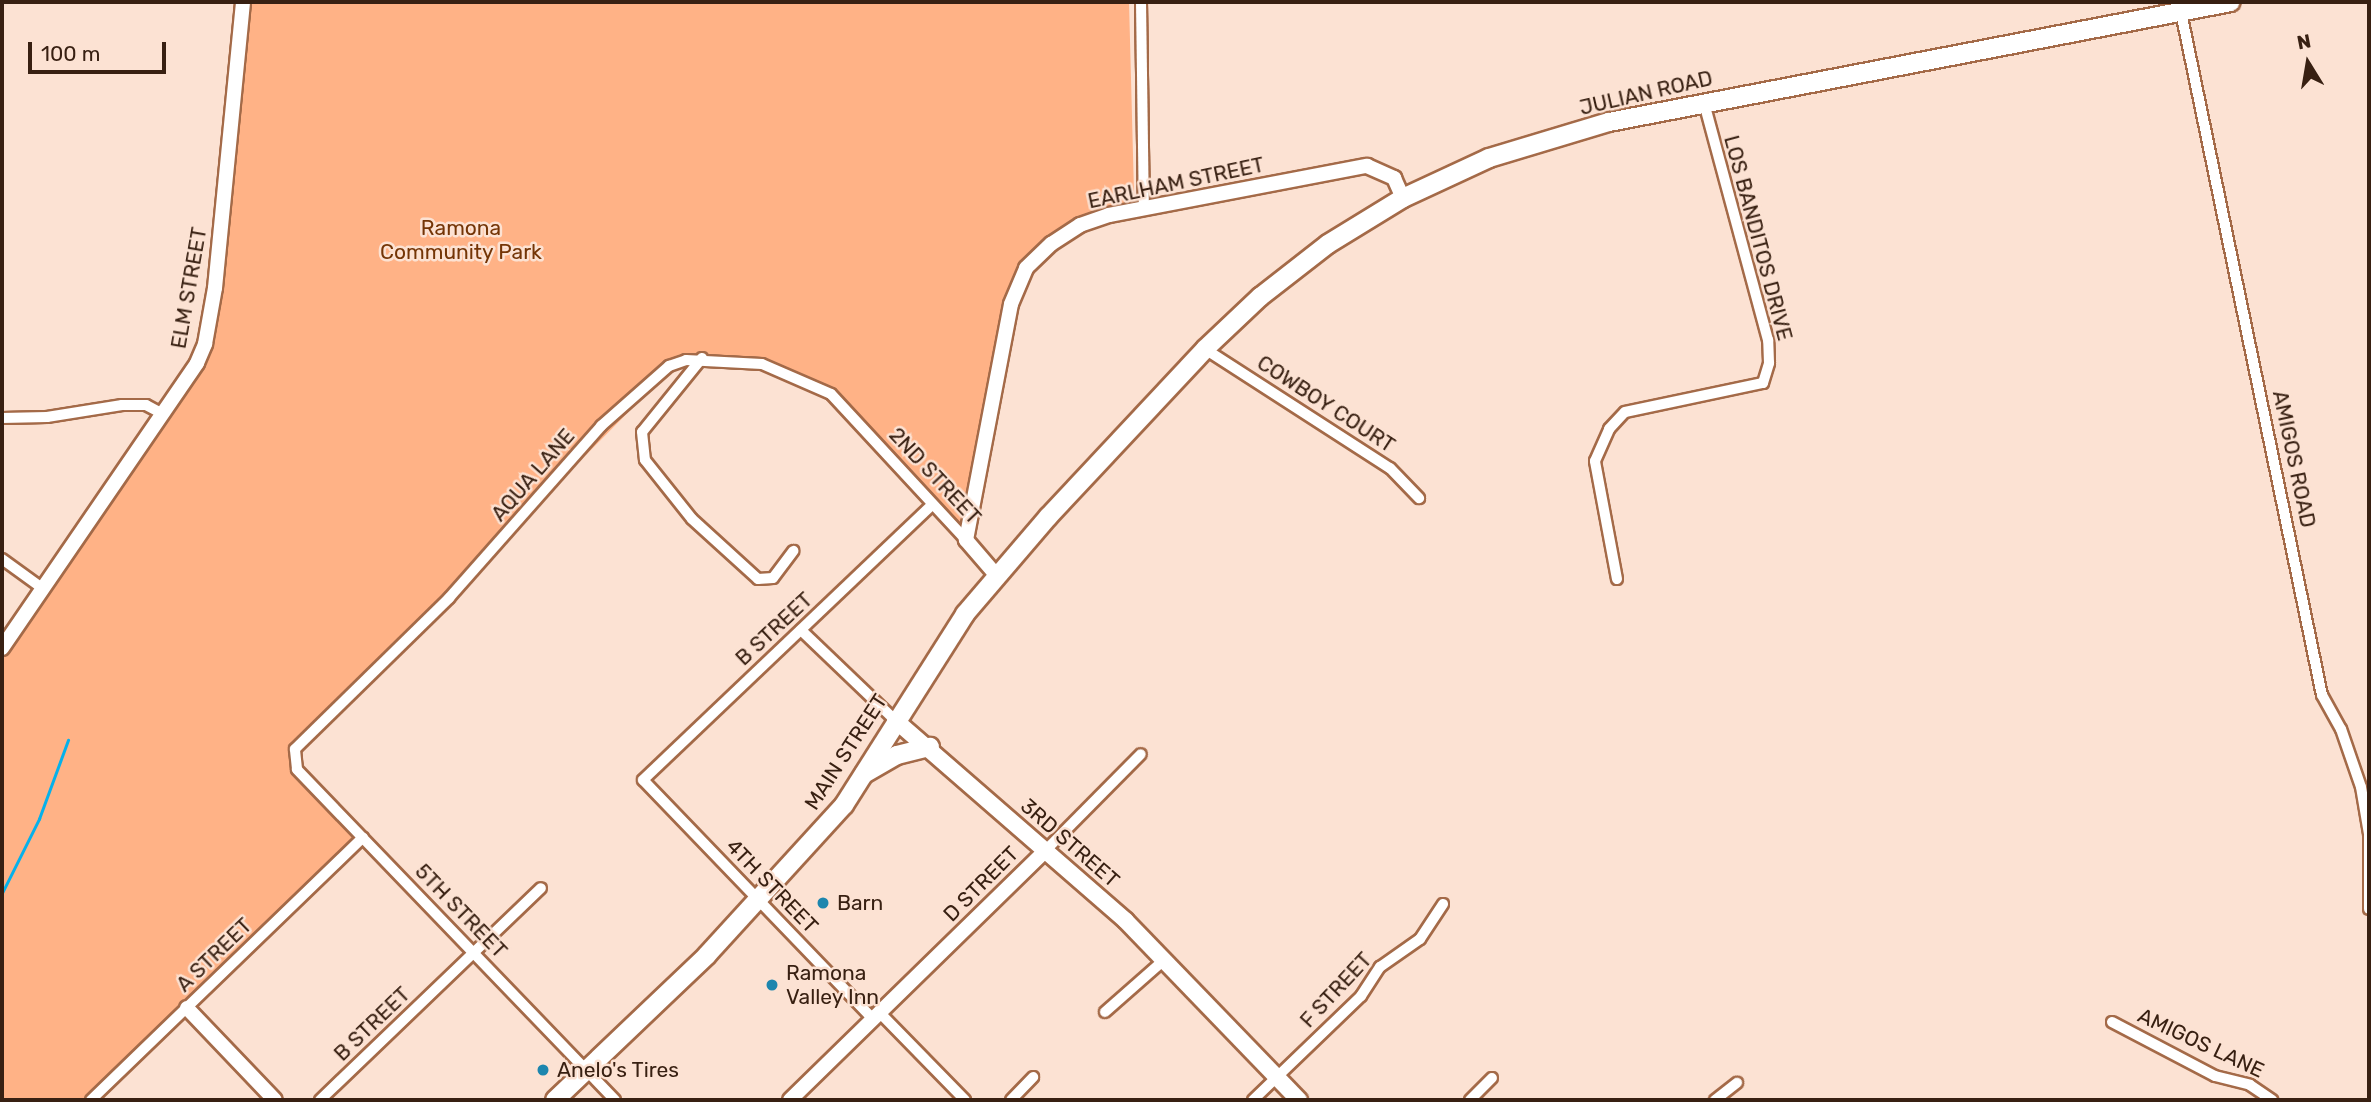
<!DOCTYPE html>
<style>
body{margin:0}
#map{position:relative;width:2371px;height:1102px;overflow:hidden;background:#fce2d3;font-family:Rubik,sans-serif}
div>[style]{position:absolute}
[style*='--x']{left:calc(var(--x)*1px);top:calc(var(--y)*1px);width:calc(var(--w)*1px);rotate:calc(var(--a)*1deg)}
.green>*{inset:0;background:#ffb286}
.stream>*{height:2.5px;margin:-1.25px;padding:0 1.25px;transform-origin:1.25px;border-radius:1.25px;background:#05b1ea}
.roads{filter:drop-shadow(2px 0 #a46a48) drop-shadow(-2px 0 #a46a48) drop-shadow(0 2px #a46a48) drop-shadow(0 -2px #a46a48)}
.minor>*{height:10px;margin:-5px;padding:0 5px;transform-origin:5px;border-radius:5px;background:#fff}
.tertiary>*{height:14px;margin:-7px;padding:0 7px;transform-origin:7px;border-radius:7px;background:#fff}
.secondary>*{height:16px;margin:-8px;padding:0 8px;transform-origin:8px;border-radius:8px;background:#fff}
.primary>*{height:18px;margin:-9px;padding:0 9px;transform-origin:9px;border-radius:9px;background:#fff}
.dots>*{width:19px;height:19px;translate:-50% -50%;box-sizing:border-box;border:4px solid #fce2d3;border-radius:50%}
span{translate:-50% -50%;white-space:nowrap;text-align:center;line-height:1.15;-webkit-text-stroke:5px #fce2d3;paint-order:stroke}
.street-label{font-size:21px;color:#382012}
.park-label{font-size:21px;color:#743506}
.poi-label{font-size:21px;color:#382012}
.left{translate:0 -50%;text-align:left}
.frame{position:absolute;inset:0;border:4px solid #382012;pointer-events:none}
.north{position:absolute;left:2273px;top:28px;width:70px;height:70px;-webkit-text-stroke:5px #fce2d3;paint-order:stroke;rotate:349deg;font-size:19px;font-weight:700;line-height:28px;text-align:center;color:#382012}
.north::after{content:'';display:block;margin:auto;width:24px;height:32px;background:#382012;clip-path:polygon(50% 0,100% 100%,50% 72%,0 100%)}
.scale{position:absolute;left:28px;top:42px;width:138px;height:32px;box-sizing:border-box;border:4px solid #382012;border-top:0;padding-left:9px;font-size:21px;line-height:24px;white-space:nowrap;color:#382012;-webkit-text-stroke:5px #fce2d3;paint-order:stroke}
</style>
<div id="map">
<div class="green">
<i style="clip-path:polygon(244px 2px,1129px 2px,1134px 193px,1127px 211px,1091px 220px,1023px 274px,970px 545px,843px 405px,774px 367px,698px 358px,668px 372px,300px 744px,294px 761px,362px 837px,91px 1100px,2px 1100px,2px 645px,205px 344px)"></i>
</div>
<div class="stream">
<i style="--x:2;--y:893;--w:83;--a:-63.4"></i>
<i style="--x:39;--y:819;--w:84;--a:-69.8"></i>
</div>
<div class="roads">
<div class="minor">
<i style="--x:1141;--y:2;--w:205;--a:89.2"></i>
<i style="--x:2181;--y:12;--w:697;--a:78.34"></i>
<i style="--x:2322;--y:695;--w:39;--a:61"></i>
<i style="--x:2341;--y:729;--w:61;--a:71"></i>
<i style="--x:2361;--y:787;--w:48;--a:80.3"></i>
<i style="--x:2369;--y:834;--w:75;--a:90"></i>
<i style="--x:1205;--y:349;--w:220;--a:32.8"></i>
<i style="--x:1390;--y:468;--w:42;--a:46"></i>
<i style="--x:702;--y:358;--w:95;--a:129"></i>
<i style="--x:642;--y:432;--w:28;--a:84"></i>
<i style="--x:645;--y:460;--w:75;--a:51.5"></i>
<i style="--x:692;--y:519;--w:89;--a:42.3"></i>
<i style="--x:758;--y:579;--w:15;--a:-4"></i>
<i style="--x:773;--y:578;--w:34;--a:-53"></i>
<i style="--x:2;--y:418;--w:45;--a:-1.3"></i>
<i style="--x:47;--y:417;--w:76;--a:-9.1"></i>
<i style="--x:122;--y:405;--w:24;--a:0"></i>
<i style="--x:146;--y:405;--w:19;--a:28"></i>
<i style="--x:2;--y:559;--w:49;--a:35.9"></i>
<i style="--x:1617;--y:579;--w:120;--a:-100.6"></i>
<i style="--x:1595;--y:461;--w:35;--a:-66"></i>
<i style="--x:1609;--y:429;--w:23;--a:-47"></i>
<i style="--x:1625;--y:412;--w:141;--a:-11.9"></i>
<i style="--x:1763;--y:383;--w:21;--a:-73"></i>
<i style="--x:1769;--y:363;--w:23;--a:-92"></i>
<i style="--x:1768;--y:340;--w:246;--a:-105.1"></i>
<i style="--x:801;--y:630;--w:130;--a:43.8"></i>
<i style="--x:1045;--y:851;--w:136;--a:-45.3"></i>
<i style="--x:1105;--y:1012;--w:79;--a:-41.4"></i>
<i style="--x:880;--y:1013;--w:122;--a:45.7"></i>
<i style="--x:874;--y:1020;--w:333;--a:-133.9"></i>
<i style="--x:643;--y:780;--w:398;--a:-43.6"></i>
<i style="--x:2112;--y:1022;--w:116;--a:27.7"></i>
<i style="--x:2215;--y:1076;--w:36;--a:14"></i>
<i style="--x:2250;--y:1085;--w:27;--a:34"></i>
<i style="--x:91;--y:1100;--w:378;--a:-44"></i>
<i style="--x:320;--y:1100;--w:306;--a:-43.8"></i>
<i style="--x:615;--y:1100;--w:459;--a:-133.9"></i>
<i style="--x:297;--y:769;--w:20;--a:-96"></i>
<i style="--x:295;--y:749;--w:216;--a:-44.4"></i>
<i style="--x:449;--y:598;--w:230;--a:-48.5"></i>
<i style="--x:601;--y:426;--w:91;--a:-41.4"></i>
<i style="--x:669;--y:366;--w:18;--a:-19"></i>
<i style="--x:686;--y:360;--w:76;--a:3"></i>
<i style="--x:762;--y:364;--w:75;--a:23.5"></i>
<i style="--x:831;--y:394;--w:199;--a:47.2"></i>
<i style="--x:1011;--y:1100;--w:32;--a:-46"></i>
<i style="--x:1253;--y:1100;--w:150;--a:-43.9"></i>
<i style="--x:1361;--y:996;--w:35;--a:-57"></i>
<i style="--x:1380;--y:967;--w:49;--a:-35"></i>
<i style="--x:1420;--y:939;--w:42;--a:-56.7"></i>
<i style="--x:1470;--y:1100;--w:31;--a:-45"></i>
<i style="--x:1715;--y:1100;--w:28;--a:-38"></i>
</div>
<div class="tertiary">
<i style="--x:997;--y:576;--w:48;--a:-130.7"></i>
<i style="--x:966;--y:540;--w:240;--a:-79.2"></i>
<i style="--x:1011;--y:304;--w:39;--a:-67"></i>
<i style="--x:1026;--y:268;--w:35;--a:-44"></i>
<i style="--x:1051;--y:244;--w:35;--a:-33"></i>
<i style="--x:1080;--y:225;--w:31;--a:-19"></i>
<i style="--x:1109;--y:215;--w:263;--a:-10.8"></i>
<i style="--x:1367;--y:166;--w:30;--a:24"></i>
<i style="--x:1394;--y:178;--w:22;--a:66"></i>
<i style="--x:2;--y:648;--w:345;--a:-55.6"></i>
<i style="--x:197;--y:363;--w:21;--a:-67"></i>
<i style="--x:205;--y:344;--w:57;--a:-79.9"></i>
<i style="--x:215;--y:288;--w:287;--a:-84.4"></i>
<i style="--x:187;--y:1008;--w:127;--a:46.3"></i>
<i style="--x:790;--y:1100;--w:356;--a:-44.3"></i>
</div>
<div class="secondary">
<i style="--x:895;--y:720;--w:306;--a:41"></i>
<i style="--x:1126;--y:921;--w:249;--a:46"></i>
</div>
<div class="primary">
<i style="--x:864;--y:774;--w:38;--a:-30"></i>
<i style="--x:897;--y:755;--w:34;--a:-14"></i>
<i style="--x:555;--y:1100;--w:210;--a:-43.6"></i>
<i style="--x:707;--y:955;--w:203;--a:-47.6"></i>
<i style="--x:844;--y:805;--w:226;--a:-57.6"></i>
<i style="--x:965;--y:614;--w:128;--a:-49.4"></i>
<i style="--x:1048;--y:517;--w:230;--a:-46.9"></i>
<i style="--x:1205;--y:349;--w:76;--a:-43.4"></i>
<i style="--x:1260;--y:297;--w:86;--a:-37.9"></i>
<i style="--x:1328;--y:244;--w:88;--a:-31.5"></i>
<i style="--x:1403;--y:198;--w:95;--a:-24.9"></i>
<i style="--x:1489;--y:158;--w:125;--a:-16.7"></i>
<i style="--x:1609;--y:122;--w:633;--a:-10.92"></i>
</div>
</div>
<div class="dots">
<i style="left:823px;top:903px;background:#1d86ae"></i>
<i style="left:772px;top:985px;background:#1d86ae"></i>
<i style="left:543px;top:1070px;background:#1d86ae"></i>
</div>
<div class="street-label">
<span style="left:1646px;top:93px;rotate:-13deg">JULIAN ROAD</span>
<span style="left:1176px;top:183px;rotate:-12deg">EARLHAM STREET</span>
<span style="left:1758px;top:238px;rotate:75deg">LOS BANDITOS DRIVE</span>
<span style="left:189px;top:288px;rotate:-80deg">ELM STREET</span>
<span style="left:1326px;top:404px;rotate:33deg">COWBOY COURT</span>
<span style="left:2294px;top:459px;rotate:78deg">AMIGOS ROAD</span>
<span style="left:533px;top:475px;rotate:-49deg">AQUA LANE</span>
<span style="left:935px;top:476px;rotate:47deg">2ND STREET</span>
<span style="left:774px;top:629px;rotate:-43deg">B STREET</span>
<span style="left:846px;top:752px;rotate:-57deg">MAIN STREET</span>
<span style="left:1070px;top:843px;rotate:41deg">3RD STREET</span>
<span style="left:981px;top:884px;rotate:-45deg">D STREET</span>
<span style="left:772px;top:886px;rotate:46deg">4TH STREET</span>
<span style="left:461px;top:911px;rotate:46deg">5TH STREET</span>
<span style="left:214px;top:955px;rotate:-44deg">A STREET</span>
<span style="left:1336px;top:990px;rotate:-47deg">F STREET</span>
<span style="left:372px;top:1024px;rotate:-44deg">B STREET</span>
<span style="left:2201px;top:1043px;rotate:25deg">AMIGOS LANE</span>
</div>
<div class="park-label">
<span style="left:461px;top:240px">Ramona<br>Community Park</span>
</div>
<div class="poi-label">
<span class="left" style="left:837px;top:903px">Barn</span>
<span class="left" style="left:786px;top:985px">Ramona<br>Valley Inn</span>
<span class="left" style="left:557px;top:1070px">Anelo's Tires</span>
</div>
<div class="frame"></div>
<div class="north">N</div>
<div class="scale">100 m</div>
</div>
